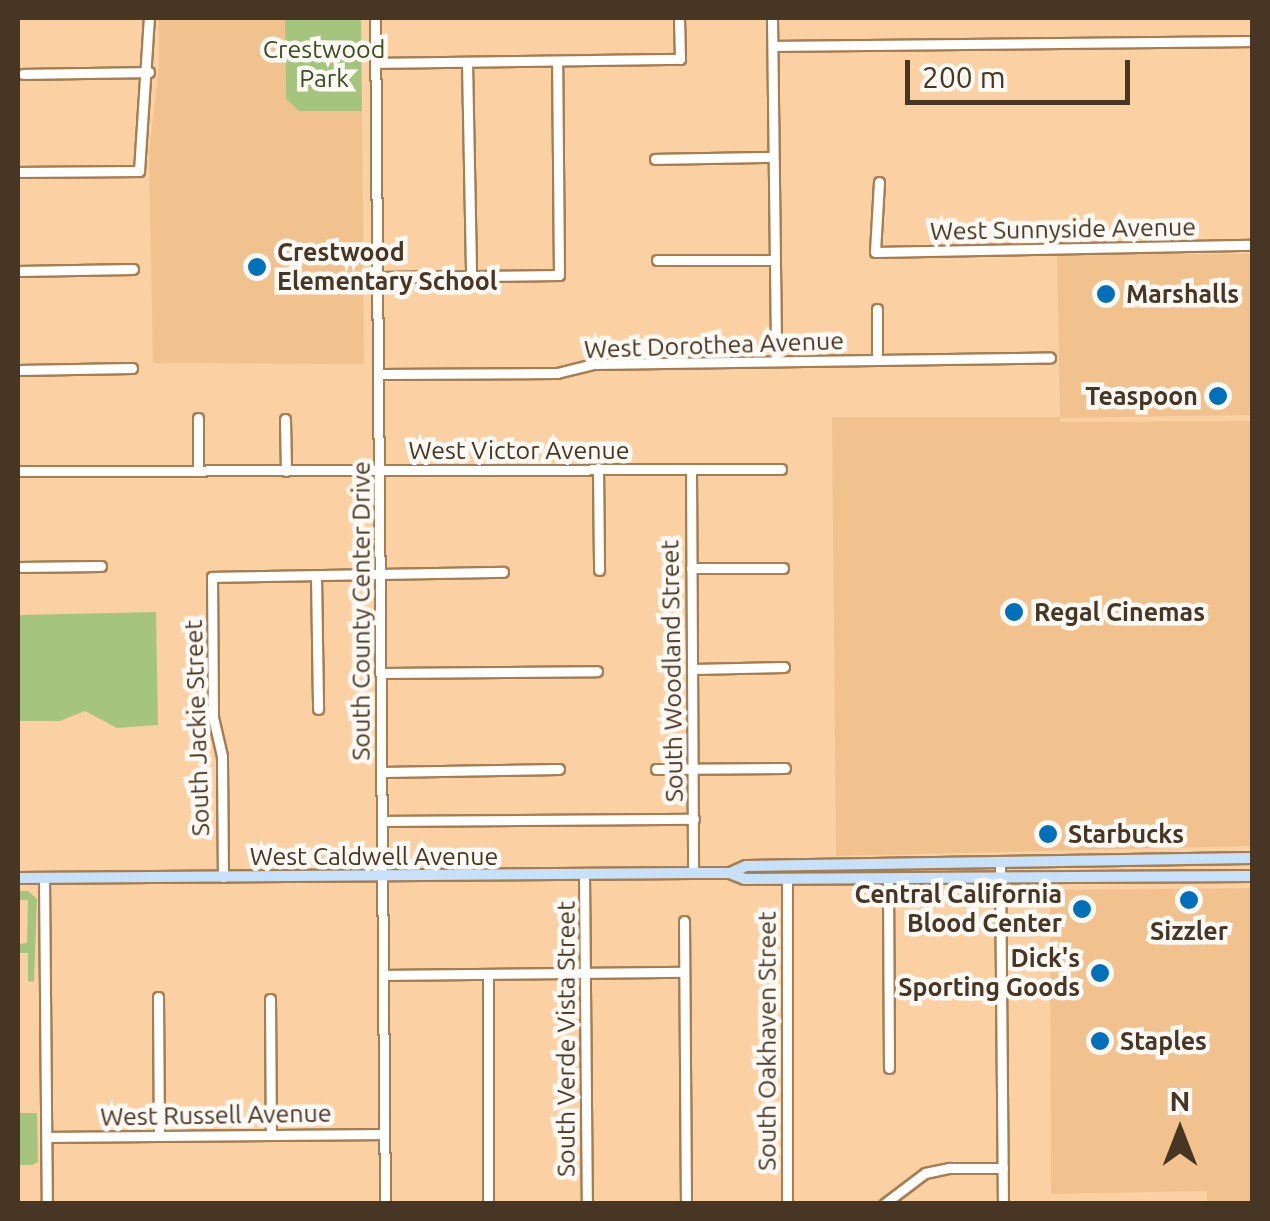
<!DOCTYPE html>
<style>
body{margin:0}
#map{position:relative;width:1270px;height:1221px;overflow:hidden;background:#fbd0a2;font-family:Ubuntu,sans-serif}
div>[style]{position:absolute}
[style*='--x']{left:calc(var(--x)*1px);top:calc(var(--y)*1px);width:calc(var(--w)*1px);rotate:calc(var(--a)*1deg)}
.built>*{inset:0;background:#f2c28e}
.green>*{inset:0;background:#a5c57f}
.roads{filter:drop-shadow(2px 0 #a57e52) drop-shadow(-2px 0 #a57e52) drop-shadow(0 2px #a57e52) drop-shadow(0 -2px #a57e52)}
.minor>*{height:9px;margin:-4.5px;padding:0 4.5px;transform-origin:4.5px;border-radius:4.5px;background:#fff}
.major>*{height:10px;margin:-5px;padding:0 5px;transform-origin:5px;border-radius:5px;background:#c7e1fb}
.dots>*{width:28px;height:28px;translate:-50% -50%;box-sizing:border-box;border:5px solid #fdf9f4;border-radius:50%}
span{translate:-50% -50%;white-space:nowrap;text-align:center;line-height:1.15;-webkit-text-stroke:9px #fdf9f4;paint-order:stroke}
.park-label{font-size:25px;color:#3b4e21}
.street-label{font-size:25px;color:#473623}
.poi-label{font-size:25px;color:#473623;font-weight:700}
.left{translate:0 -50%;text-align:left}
.right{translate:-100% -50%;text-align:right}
.frame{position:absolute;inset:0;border:20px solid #473623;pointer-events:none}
.north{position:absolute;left:1130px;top:1081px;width:100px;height:100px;-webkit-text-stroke:8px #fdf9f4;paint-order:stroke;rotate:0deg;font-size:28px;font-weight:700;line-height:40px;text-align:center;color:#473623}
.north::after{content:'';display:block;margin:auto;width:35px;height:45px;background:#473623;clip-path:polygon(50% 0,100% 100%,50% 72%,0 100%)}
.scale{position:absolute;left:905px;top:60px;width:225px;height:45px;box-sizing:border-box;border:5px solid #473623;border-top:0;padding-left:12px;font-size:30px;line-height:35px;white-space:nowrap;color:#473623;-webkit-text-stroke:8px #fdf9f4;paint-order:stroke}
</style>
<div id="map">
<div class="built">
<i style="clip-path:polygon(159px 18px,285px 18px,286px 100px,300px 111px,362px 111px,364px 364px,153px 363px,149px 153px,159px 67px)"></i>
<i style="clip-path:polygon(1057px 254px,1252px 254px,1252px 415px,1060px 418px,1061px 422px,1252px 421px,1252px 846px,836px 856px,832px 417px,1060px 417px)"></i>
<i style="clip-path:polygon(1252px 888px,1252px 1203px,1207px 1203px,1207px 1191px,1051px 1194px,1050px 890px)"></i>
</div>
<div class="green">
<i style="clip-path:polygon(285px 18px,361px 18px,362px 111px,299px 111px,286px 99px)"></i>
<i style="clip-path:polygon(156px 612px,158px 725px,117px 728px,85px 711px,60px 721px,18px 721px,18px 615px)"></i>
<i style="clip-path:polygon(18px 891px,28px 891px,37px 899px,34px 982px,28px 981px,28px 953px,18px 953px,18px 944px,27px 943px,28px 900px,18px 900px)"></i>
<i style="clip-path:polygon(18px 1113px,37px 1113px,38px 1162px,32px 1165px,18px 1165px)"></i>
</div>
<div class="roads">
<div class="minor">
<i style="--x:375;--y:18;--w:1186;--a:89.52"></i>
<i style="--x:772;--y:18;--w:343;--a:89.3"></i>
<i style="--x:773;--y:46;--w:479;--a:-0.6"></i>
<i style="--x:467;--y:62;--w:214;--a:88.9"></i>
<i style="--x:375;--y:63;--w:305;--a:-0.8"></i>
<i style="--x:680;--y:59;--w:41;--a:-91.4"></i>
<i style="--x:23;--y:74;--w:126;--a:-0.9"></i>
<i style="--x:655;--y:159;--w:118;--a:-1"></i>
<i style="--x:18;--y:172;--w:121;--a:-0.5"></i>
<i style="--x:139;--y:171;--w:153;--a:-86.3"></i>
<i style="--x:879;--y:182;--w:70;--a:93.3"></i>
<i style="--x:875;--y:252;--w:377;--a:-1.1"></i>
<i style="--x:657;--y:260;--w:117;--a:0"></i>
<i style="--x:18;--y:271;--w:115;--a:-1"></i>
<i style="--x:378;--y:277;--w:181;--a:-0.6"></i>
<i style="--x:559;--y:275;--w:214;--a:-90.5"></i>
<i style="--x:877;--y:309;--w:51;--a:90"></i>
<i style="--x:18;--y:370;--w:114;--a:-1"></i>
<i style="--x:380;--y:374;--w:177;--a:-0.3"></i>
<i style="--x:557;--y:373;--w:37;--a:-14"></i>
<i style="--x:593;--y:364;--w:457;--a:-0.8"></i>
<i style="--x:198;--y:418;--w:53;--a:90"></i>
<i style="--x:285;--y:419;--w:52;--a:88.9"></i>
<i style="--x:598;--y:468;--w:102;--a:89.4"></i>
<i style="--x:691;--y:469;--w:404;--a:89.7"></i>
<i style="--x:18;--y:471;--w:763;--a:-0.15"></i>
<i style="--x:18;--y:567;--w:83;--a:-0.7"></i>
<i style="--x:691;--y:568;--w:92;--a:0"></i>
<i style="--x:316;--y:576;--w:133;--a:89.1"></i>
<i style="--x:693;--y:669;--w:91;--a:-1.3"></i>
<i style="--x:383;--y:673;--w:214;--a:-0.5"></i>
<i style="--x:656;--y:769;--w:129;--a:-0.4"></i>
<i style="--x:382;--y:772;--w:177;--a:-1"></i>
<i style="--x:382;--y:821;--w:312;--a:-0.4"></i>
<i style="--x:1000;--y:864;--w:340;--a:89.5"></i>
<i style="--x:584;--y:874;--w:330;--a:89.5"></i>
<i style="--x:223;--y:877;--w:121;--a:-90.5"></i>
<i style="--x:222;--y:756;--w:39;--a:-103"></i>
<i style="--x:213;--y:718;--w:141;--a:-90.4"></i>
<i style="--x:212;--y:577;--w:291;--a:-1"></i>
<i style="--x:44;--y:878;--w:326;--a:89.5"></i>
<i style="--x:787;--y:879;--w:325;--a:90"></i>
<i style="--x:888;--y:879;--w:189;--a:89.7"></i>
<i style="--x:684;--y:921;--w:283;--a:89.6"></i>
<i style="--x:488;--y:974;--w:230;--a:90"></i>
<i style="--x:384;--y:975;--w:300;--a:-0.6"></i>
<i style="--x:158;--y:997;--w:139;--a:89.6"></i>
<i style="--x:270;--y:999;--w:135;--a:89.6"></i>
<i style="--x:47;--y:1137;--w:337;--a:-0.5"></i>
<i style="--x:884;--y:1204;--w:51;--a:-37.1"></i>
<i style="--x:925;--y:1173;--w:25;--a:-12"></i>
<i style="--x:949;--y:1168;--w:54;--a:0"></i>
</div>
<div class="major">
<i style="--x:730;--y:873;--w:17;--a:-24"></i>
<i style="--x:746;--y:866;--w:506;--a:-0.91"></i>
<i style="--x:18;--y:878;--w:675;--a:-0.42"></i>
<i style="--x:693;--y:873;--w:37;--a:0"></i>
<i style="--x:730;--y:873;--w:16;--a:22"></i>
<i style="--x:745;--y:879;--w:507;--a:-0.34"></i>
</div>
</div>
<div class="dots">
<i style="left:257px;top:267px;background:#0170bb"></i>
<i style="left:1106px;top:294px;background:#0170bb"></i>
<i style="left:1218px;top:396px;background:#0170bb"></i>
<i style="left:1014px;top:612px;background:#0170bb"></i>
<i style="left:1048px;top:834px;background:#0170bb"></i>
<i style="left:1189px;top:900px;background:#0170bb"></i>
<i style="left:1082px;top:909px;background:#0170bb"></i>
<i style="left:1100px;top:973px;background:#0170bb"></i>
<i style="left:1100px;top:1041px;background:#0170bb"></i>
</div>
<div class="park-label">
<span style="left:324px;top:64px">Crestwood<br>Park</span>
</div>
<div class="street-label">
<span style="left:1063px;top:229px;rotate:-1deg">West Sunnyside Avenue</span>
<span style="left:714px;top:345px;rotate:-2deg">West Dorothea Avenue</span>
<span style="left:519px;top:450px">West Victor Avenue</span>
<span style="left:361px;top:611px;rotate:-90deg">South County Center Drive</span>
<span style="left:672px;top:671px;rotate:-91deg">South Woodland Street</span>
<span style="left:197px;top:728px;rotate:-92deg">South Jackie Street</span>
<span style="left:374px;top:856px">West Caldwell Avenue</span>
<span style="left:566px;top:1039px;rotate:-90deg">South Verde Vista Street</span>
<span style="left:767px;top:1041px;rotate:-90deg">South Oakhaven Street</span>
<span style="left:216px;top:1115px;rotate:-1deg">West Russell Avenue</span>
</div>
<div class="poi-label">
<span class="left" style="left:277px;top:267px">Crestwood<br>Elementary School</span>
<span class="left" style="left:1126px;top:294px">Marshalls</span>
<span class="right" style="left:1198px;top:396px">Teaspoon</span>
<span class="left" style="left:1034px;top:612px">Regal Cinemas</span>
<span class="left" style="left:1068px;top:834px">Starbucks</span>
<span class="right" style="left:1062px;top:909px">Central California<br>Blood Center</span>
<span style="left:1189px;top:931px">Sizzler</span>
<span class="right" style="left:1080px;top:973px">Dick's<br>Sporting Goods</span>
<span class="left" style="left:1120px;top:1041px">Staples</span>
</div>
<div class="frame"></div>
<div class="north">N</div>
<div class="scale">200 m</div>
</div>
